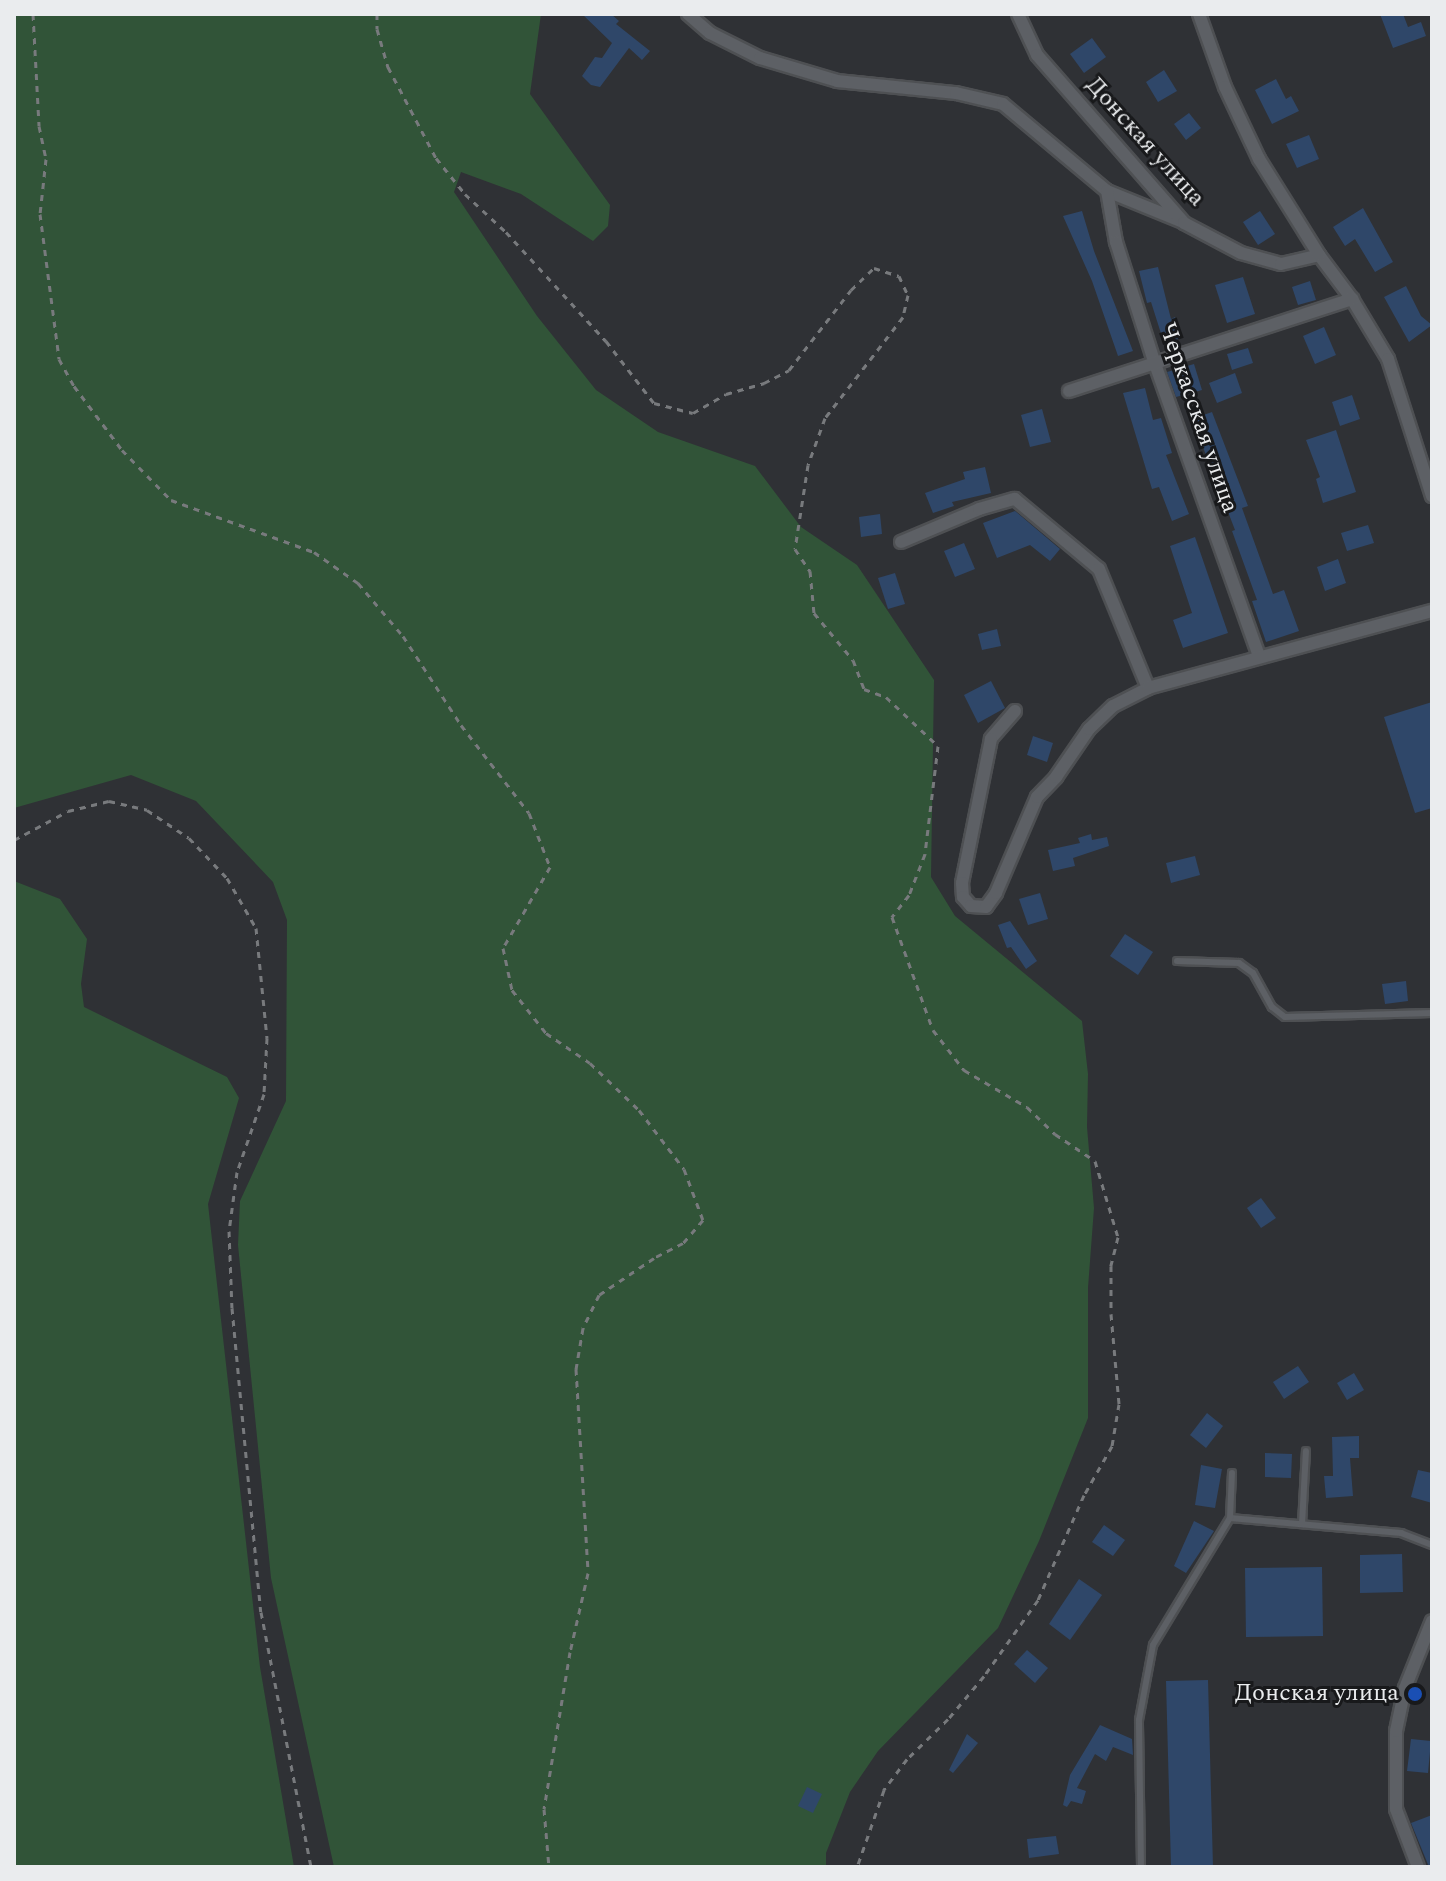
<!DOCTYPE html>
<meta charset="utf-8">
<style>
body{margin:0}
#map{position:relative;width:1446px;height:1881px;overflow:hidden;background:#2f3135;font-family:Spectral,serif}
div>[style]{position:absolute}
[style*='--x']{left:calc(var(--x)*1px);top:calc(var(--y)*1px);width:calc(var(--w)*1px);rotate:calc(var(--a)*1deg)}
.green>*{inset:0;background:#315438}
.building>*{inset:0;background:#2f4769}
.path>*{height:3px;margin-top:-1.5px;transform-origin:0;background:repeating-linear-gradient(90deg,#787a7d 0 6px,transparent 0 12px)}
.roads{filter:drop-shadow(2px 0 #4e5053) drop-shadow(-2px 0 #4e5053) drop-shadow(0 2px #4e5053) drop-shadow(0 -2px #4e5053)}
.lane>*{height:6px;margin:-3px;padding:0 3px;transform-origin:3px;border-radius:3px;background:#5d6065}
.street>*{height:12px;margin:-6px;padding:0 6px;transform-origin:6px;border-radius:6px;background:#5d6065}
.dots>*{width:22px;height:22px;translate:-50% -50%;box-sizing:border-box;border:4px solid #18191b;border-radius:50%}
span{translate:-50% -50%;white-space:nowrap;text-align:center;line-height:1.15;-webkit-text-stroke:6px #18191b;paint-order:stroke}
.street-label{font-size:24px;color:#eaecee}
.poi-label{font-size:24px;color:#eaecee}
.right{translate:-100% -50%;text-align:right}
.frame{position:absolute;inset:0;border:16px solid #eaecee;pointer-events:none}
</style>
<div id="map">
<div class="green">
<i style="clip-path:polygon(14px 14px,541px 14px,530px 94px,610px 205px,608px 226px,593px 241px,521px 194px,461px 172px,454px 192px,537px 316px,596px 390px,658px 432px,755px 466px,801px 527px,857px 565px,934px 680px,931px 877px,955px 916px,1082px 1021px,1088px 1074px,1087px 1127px,1094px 1208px,1088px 1288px,1088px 1418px,1039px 1541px,998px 1628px,878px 1751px,850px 1792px,826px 1853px,826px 1867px,334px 1867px,271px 1578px,238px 1245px,240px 1201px,286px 1101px,287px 920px,273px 882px,196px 801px,131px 775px,14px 808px)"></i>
<i style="clip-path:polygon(14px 881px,60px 899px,87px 939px,81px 984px,84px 1007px,227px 1077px,239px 1098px,208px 1204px,260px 1667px,294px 1867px,14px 1867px)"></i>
</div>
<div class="building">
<i style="clip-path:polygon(582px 14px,611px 14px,619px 21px,616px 24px,650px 51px,642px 60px,629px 48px,600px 87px,591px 85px,582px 76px,595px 57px,602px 58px,612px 43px)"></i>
<i style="clip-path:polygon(1380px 14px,1403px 14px,1408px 27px,1421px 22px,1426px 36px,1393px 48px)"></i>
<i style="clip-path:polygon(1092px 38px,1106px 57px,1084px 73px,1070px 54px)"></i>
<i style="clip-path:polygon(1164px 70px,1177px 91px,1158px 102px,1146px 82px)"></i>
<i style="clip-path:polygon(1276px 79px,1286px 99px,1291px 96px,1299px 111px,1272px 124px,1255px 90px)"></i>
<i style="clip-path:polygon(1189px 113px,1201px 128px,1186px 140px,1174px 124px)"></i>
<i style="clip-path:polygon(1309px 135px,1319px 159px,1297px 168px,1286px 144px)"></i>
<i style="clip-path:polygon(1363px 208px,1393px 262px,1375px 272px,1355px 239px,1345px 246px,1333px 227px)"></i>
<i style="clip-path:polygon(1082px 211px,1094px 251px,1133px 351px,1118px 356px,1092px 281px,1063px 216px)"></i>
<i style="clip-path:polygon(1260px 211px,1275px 234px,1258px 245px,1243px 222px)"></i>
<i style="clip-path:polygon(1158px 267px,1171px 319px,1175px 317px,1181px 338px,1164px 343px,1151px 302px,1147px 303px,1139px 271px)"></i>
<i style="clip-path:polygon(1243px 277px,1255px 314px,1227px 323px,1215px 285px)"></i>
<i style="clip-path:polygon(1310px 281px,1316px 300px,1298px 305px,1292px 287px)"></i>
<i style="clip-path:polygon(1406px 286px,1421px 316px,1432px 325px,1409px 342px,1384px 297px)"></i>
<i style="clip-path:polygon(1324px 327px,1336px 355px,1315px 364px,1303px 336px)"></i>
<i style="clip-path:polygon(1248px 348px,1253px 363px,1232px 370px,1227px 354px)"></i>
<i style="clip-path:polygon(1194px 364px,1202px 390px,1176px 397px,1167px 372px)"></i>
<i style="clip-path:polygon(1235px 373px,1242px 393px,1217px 403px,1209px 383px)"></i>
<i style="clip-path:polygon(1145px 388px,1153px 420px,1161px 418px,1172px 453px,1166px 455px,1189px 514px,1172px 521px,1159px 487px,1152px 489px,1123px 393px)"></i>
<i style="clip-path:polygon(1352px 395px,1360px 419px,1340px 426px,1332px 402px)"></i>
<i style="clip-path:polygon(1042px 409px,1051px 442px,1030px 447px,1021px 415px)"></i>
<i style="clip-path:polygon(1212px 412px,1248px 506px,1242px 508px,1273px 594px,1284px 590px,1299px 631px,1266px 642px,1252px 601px,1257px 600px,1232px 531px,1235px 530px,1192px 419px)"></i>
<i style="clip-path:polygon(1336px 430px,1356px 492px,1323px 503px,1316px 479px,1320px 477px,1306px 440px)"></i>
<i style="clip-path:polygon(985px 467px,991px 493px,952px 502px,954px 506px,933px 513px,925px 493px,965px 479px,963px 472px)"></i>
<i style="clip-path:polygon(1015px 511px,1060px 549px,1050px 561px,1030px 545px,997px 558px,983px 523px)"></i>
<i style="clip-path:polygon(880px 514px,882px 534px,861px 537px,859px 517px)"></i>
<i style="clip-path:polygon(1368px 525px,1374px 543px,1347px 551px,1341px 533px)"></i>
<i style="clip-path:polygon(1195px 537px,1228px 633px,1183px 648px,1173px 620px,1192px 613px,1170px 546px)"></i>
<i style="clip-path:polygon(964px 543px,975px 569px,955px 577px,944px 551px)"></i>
<i style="clip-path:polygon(1338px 559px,1346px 583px,1325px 591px,1317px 567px)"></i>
<i style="clip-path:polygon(895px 573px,905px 604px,888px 609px,878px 578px)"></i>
<i style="clip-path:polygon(997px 629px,1001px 646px,982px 650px,978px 634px)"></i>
<i style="clip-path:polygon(991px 681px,1005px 708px,978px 723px,964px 695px)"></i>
<i style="clip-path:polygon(1432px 702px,1432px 808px,1415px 813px,1384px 717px)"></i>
<i style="clip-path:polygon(1033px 736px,1053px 743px,1047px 762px,1027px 755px)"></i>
<i style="clip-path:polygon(1091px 834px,1092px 840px,1107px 837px,1109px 846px,1073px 858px,1075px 866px,1053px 871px,1048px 850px,1080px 843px,1078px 838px)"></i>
<i style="clip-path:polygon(1195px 856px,1200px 875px,1171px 883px,1166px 863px)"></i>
<i style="clip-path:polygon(1040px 893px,1048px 919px,1028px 925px,1019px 899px)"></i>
<i style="clip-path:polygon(1010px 921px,1037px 961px,1026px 969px,1011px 947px,1007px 948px,998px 925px)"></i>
<i style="clip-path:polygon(1125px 934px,1153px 952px,1138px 975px,1110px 956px)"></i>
<i style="clip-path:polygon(1406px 981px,1408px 1001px,1385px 1004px,1382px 984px)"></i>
<i style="clip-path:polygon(1261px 1198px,1276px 1218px,1261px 1228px,1247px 1208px)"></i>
<i style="clip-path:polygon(1298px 1366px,1309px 1382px,1284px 1399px,1273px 1382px)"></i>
<i style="clip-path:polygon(1354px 1373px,1364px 1390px,1347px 1400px,1337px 1383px)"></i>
<i style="clip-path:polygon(1207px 1413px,1223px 1426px,1206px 1448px,1190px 1435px)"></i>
<i style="clip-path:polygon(1359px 1436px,1359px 1458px,1350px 1458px,1353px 1496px,1326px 1498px,1324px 1476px,1333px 1476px,1332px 1437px)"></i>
<i style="clip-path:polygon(1265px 1453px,1292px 1454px,1291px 1478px,1265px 1477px)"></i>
<i style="clip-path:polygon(1201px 1465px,1222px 1469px,1215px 1508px,1195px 1505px)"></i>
<i style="clip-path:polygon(1418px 1470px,1432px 1473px,1432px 1503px,1411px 1497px)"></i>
<i style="clip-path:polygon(1194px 1521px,1214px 1531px,1186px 1573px,1174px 1566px)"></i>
<i style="clip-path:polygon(1104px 1525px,1125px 1540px,1113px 1556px,1092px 1542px)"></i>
<i style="clip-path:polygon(1402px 1554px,1403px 1592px,1360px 1593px,1360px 1555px)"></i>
<i style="clip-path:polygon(1322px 1567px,1323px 1636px,1246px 1637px,1245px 1568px)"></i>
<i style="clip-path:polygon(1079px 1579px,1102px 1595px,1070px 1640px,1049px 1624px)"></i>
<i style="clip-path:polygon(1027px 1650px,1048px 1668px,1035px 1683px,1014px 1664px)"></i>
<i style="clip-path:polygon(1208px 1680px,1213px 1867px,1171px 1867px,1166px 1681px)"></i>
<i style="clip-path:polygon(1100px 1725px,1132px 1739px,1133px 1755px,1113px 1747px,1106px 1761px,1095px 1754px,1077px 1788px,1086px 1791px,1082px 1804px,1071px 1801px,1067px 1807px,1063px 1805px,1070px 1775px)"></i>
<i style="clip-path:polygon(967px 1734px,978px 1743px,953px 1773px,949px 1770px)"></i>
<i style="clip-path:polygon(1411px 1739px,1431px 1741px,1428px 1773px,1407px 1771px)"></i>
<i style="clip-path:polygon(807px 1787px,822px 1794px,813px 1813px,798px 1806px)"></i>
<i style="clip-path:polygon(1432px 1815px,1432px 1867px,1429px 1867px,1411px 1823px)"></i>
<i style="clip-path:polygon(1056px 1836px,1059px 1854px,1029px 1858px,1027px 1839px)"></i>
</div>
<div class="path">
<i style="--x:33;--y:14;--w:112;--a:86.9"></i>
<i style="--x:39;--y:126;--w:34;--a:78"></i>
<i style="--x:46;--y:159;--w:55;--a:96.2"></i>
<i style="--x:40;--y:214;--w:146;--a:82.5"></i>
<i style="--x:59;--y:359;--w:31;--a:61"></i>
<i style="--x:74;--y:386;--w:80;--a:53.1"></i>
<i style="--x:122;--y:450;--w:70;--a:45.6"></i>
<i style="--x:171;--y:500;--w:152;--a:20"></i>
<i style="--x:314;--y:552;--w:54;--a:35.2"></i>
<i style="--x:358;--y:583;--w:70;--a:49.7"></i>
<i style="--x:403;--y:636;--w:106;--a:56.9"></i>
<i style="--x:461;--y:725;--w:111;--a:52.3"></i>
<i style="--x:529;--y:813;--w:58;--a:68.7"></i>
<i style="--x:550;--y:867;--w:94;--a:120.1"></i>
<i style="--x:503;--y:948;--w:43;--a:77.9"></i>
<i style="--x:512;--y:990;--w:55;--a:51.7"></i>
<i style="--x:546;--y:1033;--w:53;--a:34.3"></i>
<i style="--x:590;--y:1063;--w:68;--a:43.8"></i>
<i style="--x:639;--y:1110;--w:74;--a:52.7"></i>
<i style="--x:684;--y:1169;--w:54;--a:69.6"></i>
<i style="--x:703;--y:1220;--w:30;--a:131"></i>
<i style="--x:683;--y:1243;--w:33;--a:153"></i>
<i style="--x:654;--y:1258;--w:66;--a:146.1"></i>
<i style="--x:599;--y:1295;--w:37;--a:116"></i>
<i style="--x:583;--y:1328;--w:42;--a:99.7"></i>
<i style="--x:576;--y:1369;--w:204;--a:86.6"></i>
<i style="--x:588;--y:1573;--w:81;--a:102.8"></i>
<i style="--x:570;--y:1652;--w:159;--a:99.4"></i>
<i style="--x:544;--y:1809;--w:58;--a:85.1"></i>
<i style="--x:377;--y:14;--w:15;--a:90"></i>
<i style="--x:377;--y:29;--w:40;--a:74"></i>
<i style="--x:388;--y:67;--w:103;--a:62.2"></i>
<i style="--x:436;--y:158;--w:46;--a:51.1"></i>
<i style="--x:465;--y:194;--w:56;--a:42.8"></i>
<i style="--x:506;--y:232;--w:148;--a:47.5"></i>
<i style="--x:606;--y:341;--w:78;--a:52.3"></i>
<i style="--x:654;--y:403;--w:40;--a:14.4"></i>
<i style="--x:693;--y:413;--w:38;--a:-30"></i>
<i style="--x:726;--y:394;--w:40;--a:-16"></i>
<i style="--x:764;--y:383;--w:28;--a:-27"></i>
<i style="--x:789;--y:370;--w:101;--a:-52.2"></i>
<i style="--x:851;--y:290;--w:32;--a:-44"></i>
<i style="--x:874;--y:268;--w:26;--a:18"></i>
<i style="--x:899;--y:276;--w:21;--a:65"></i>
<i style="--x:908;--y:295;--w:23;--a:103"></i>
<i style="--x:903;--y:317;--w:128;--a:127.7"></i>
<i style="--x:825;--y:418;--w:50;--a:109.9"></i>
<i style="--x:808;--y:465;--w:85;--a:98.8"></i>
<i style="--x:795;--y:549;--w:27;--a:56"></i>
<i style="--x:810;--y:571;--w:42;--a:84.6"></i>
<i style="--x:814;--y:613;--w:61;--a:50.3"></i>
<i style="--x:853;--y:660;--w:31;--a:69"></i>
<i style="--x:864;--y:689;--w:23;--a:20"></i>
<i style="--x:886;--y:697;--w:71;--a:43.3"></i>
<i style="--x:938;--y:746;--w:109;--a:96.9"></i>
<i style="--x:925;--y:854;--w:44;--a:111.3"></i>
<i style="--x:909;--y:895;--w:28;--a:128"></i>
<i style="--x:892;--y:917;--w:120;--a:70.1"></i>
<i style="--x:933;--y:1030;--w:51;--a:52.2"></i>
<i style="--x:964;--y:1070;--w:73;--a:30.4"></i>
<i style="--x:1027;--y:1107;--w:39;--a:44"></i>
<i style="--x:1055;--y:1134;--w:48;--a:34"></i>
<i style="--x:1095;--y:1161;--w:79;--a:73.2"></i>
<i style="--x:1118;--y:1237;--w:30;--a:104"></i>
<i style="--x:1111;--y:1266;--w:48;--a:90"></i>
<i style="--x:1111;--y:1314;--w:90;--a:84.9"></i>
<i style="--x:1119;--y:1404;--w:43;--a:99.5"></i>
<i style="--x:1112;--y:1446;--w:56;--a:119.7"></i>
<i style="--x:1084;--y:1495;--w:115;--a:113.7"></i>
<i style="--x:1038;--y:1600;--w:93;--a:125.4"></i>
<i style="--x:984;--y:1676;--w:56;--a:129.9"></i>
<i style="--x:948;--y:1719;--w:57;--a:135.7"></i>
<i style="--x:907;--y:1759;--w:39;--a:127"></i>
<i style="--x:884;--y:1790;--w:82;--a:109.3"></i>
<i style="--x:14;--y:840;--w:61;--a:-28.2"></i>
<i style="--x:68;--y:811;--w:42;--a:-13.7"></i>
<i style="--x:109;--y:801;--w:39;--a:13"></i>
<i style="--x:147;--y:810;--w:50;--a:33.7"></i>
<i style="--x:189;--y:838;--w:55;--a:46.5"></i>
<i style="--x:227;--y:878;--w:58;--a:59.9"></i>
<i style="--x:256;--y:928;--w:111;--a:84.3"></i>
<i style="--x:267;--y:1038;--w:56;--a:93.1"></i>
<i style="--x:264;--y:1094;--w:83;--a:109.1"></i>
<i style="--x:237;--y:1172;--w:60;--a:97.7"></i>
<i style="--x:229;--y:1231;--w:77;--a:87.8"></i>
<i style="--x:232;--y:1308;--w:305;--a:84.6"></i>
<i style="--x:261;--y:1612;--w:260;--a:78.9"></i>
</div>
<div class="roads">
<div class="lane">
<i style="--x:1177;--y:961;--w:62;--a:1.8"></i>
<i style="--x:1239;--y:963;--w:17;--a:36"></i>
<i style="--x:1253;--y:973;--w:39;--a:61"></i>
<i style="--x:1272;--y:1007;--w:16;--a:38"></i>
<i style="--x:1285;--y:1017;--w:147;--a:-1.6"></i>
<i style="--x:1230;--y:1518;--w:172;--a:5"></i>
<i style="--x:1401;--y:1533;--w:33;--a:21"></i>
<i style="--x:1302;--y:1524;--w:73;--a:-86.9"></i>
<i style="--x:1141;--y:1867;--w:147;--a:-90.8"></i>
<i style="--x:1139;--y:1720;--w:76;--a:-79.4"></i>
<i style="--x:1153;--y:1645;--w:149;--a:-58.8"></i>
<i style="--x:1230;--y:1518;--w:45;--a:-87.5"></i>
</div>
<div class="street">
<i style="--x:688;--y:14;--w:29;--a:41"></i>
<i style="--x:710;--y:33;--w:56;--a:26.6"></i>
<i style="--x:760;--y:58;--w:80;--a:16.6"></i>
<i style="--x:837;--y:81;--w:120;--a:5.8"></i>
<i style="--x:956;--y:93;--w:48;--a:13.2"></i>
<i style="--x:1003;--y:104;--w:136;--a:39.9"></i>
<i style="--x:1107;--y:191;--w:80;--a:22.1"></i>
<i style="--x:1018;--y:14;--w:45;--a:65.1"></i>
<i style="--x:1037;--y:55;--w:223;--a:48.8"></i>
<i style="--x:1184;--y:223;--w:64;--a:27.8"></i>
<i style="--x:1241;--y:253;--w:41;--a:15.4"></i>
<i style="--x:1281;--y:264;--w:39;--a:-13"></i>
<i style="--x:1319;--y:255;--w:55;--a:53.1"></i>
<i style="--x:1352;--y:299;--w:70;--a:59"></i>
<i style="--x:1388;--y:359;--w:144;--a:72.2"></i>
<i style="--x:1199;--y:14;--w:77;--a:70.4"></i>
<i style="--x:1225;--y:87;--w:80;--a:64.7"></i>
<i style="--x:1259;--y:159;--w:113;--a:58"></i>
<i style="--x:1107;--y:191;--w:52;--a:80"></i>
<i style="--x:1116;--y:242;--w:128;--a:72.3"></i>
<i style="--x:1155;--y:364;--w:310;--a:70.4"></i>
<i style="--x:1069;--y:391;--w:298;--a:-18"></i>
<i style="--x:901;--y:542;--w:85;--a:-22.9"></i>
<i style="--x:979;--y:509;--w:37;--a:-16"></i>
<i style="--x:1015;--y:499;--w:109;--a:39.8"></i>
<i style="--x:1099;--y:569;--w:129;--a:67.6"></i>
<i style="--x:1015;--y:711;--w:37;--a:131"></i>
<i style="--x:991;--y:739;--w:147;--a:101.4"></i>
<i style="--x:962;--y:883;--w:14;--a:86"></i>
<i style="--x:963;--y:897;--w:12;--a:48"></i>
<i style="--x:971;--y:906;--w:15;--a:4"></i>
<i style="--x:986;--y:907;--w:17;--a:-54"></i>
<i style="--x:996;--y:893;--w:104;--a:-66.9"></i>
<i style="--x:1037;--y:797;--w:28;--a:-46"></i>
<i style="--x:1056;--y:777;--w:58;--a:-55.5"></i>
<i style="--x:1089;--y:729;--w:33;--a:-44"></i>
<i style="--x:1113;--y:706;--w:39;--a:-27"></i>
<i style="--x:1148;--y:688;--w:294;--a:-15.2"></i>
<i style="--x:1418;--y:1867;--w:62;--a:-110.8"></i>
<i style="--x:1396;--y:1809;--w:78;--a:-90"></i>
<i style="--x:1396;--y:1731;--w:44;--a:-78.2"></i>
<i style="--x:1405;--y:1688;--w:72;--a:-68.1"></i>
</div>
</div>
<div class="dots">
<i style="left:1415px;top:1694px;background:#1a4fb4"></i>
</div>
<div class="street-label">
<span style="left:1145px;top:142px;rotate:48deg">Донская улица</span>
<span style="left:1198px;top:418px;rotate:71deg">Черкасская улица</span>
</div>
<div class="poi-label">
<span class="right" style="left:1399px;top:1694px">Донская улица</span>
</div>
<div class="frame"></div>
</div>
